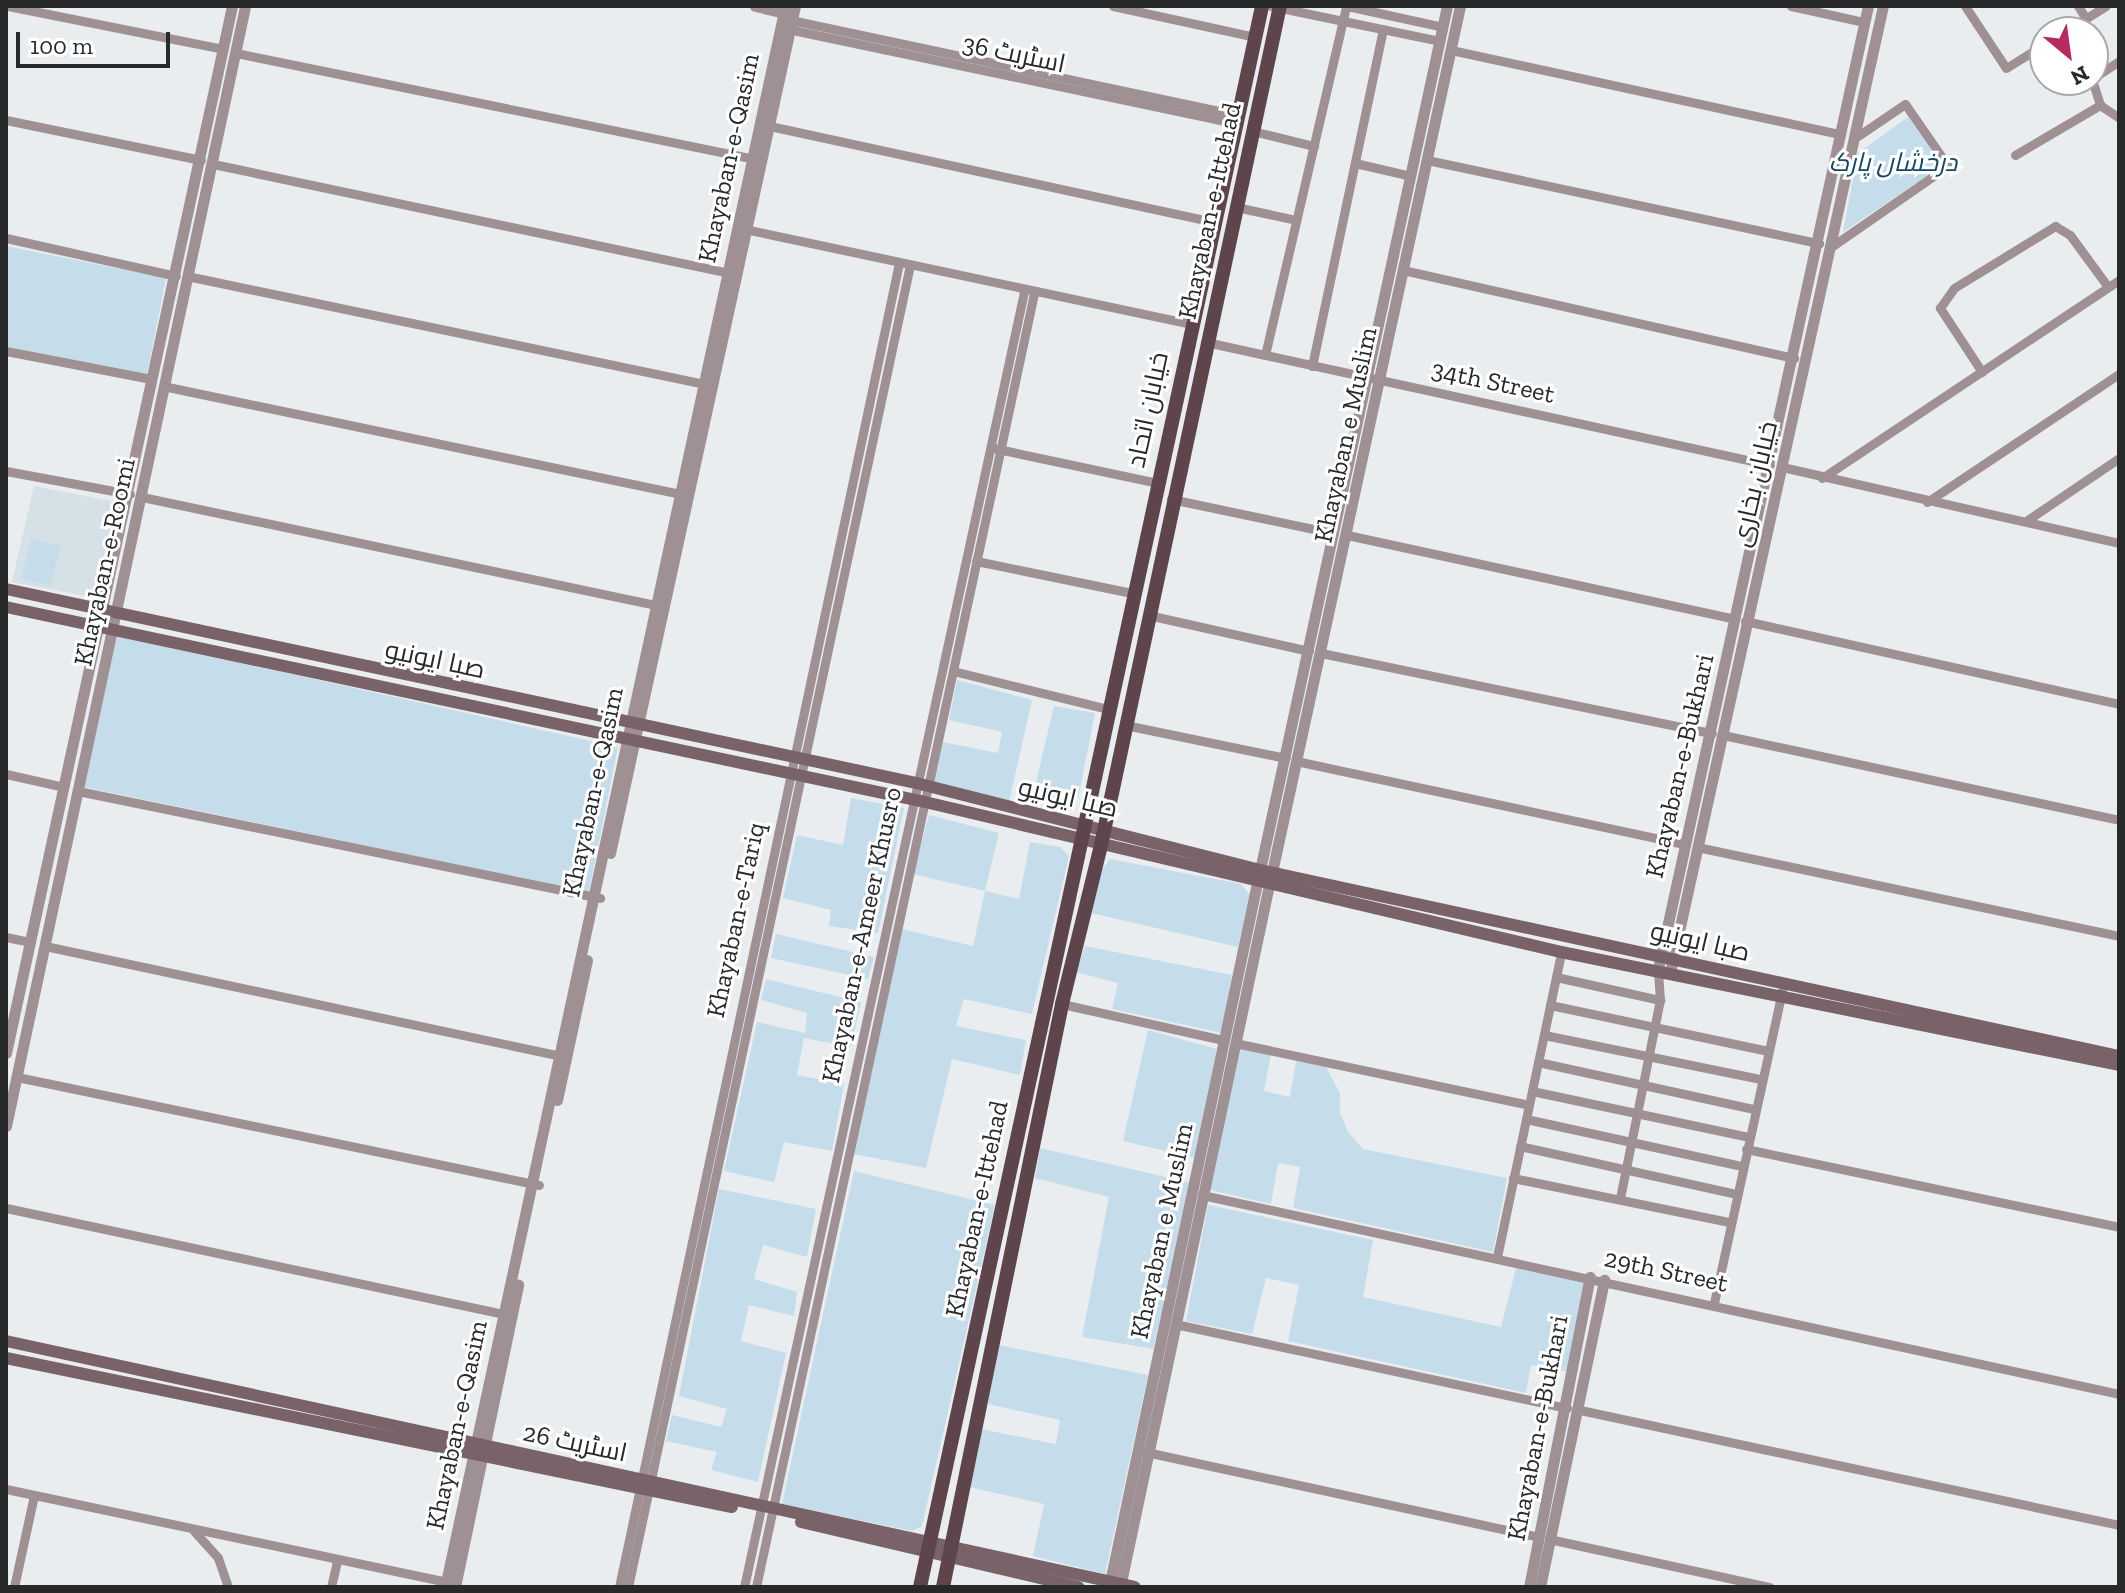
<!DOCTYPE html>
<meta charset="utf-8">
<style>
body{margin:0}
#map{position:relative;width:2125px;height:1593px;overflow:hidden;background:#e9edf0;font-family:"Zilla Slab",Cairo,serif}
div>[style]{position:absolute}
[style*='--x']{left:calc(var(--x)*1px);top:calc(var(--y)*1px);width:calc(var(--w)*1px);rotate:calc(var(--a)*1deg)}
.built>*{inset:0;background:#d5e0e7}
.green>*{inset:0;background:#c5ddeb}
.minor>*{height:9px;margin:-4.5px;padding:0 4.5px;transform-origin:4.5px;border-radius:4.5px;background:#9f9093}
.tertiary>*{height:11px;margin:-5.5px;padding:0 5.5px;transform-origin:5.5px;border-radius:5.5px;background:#9f9093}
.secondary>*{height:12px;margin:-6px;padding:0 6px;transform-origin:6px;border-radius:6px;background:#796368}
.primary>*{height:14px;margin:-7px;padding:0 7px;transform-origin:7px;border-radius:7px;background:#5e454b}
span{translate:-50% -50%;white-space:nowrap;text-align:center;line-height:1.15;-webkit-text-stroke:6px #fff;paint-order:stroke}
.street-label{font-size:26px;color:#28292a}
.park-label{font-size:26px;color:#124964;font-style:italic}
.frame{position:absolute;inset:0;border:8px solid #28292a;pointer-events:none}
.north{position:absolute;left:2029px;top:16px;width:80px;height:80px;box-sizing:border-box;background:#fff;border:2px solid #a9a9aa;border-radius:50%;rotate:151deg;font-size:22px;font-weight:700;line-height:32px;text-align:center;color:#28292a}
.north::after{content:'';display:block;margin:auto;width:28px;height:36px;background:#b72a61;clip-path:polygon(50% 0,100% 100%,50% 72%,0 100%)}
.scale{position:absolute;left:16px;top:32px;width:154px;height:36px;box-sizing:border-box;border:4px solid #28292a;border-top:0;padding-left:10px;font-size:24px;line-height:28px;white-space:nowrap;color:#28292a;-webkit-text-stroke:6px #fff;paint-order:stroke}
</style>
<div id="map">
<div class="built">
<i style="clip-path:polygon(34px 486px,121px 503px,100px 599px,12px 582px)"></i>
</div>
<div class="green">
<i style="clip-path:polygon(1908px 117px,1942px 166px,1843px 232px,1858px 153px)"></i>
<i style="clip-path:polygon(6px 246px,166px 278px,147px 374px,6px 347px)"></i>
<i style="clip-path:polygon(31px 539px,61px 546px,50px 586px,21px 578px)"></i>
<i style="clip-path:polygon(117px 635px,618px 747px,589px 892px,84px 787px)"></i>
<i style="clip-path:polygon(957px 680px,1032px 700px,1009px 802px,933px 784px,943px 742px,998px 753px,1002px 732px,949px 720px)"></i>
<i style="clip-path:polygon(1054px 706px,1095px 713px,1079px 794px,1065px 803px,1033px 795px)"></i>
<i style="clip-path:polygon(851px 798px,904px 808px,878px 933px,829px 926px,831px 910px,783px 898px,797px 835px,843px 845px)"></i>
<i style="clip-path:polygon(929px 815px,999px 833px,985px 891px,1019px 899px,1030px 842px,1060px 847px,1069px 856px,1032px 1014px,964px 999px,956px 1026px,1026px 1040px,1020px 1075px,952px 1059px,926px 1168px,853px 1154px,902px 929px,973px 946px,985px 891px,913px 874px)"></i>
<i style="clip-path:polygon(1110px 859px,1241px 884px,1250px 895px,1238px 947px,1091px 913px,1102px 870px)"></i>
<i style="clip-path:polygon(776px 934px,874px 957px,868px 979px,771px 958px)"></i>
<i style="clip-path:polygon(1085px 946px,1232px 975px,1222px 1033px,1112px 1009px,1118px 983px,1076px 972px)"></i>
<i style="clip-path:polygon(766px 979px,861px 1002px,851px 1047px,804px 1038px,797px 1075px,844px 1084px,832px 1151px,784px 1142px,774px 1182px,724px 1171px,757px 1022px,805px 1033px,807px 1013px,761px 1000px)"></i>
<i style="clip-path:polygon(1148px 1030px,1217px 1049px,1195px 1158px,1123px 1141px)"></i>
<i style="clip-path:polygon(1241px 1048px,1271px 1054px,1264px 1091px,1290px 1097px,1296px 1061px,1325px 1065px,1340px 1093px,1340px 1113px,1348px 1132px,1363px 1149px,1507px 1178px,1493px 1252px,1293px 1208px,1300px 1167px,1278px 1163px,1271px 1204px,1210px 1190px)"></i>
<i style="clip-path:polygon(1040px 1148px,1192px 1183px,1153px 1349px,1082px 1337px,1109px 1197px,1035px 1178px)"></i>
<i style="clip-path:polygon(854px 1171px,995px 1205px,922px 1526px,912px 1531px,782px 1504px)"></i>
<i style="clip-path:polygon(719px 1189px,816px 1209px,807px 1257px,763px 1245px,754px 1279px,797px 1292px,794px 1316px,749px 1305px,741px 1341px,786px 1353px,758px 1482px,711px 1470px,717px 1452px,666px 1441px,672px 1415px,721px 1427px,727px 1409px,679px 1396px)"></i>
<i style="clip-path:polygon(1208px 1205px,1373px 1240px,1363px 1297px,1501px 1327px,1516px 1268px,1585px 1281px,1569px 1372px,1531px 1365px,1526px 1393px,1288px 1341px,1299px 1285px,1266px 1278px,1252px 1334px,1186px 1321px)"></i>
<i style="clip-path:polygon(998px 1345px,1148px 1375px,1105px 1574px,1033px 1556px,1044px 1504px,969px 1487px,981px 1429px,1056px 1444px,1060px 1420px,988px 1404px)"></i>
</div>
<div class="minor">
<i style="--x:8;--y:6;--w:219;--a:11.3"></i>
<i style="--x:1113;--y:6;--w:145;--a:12.3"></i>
<i style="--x:1271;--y:6;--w:173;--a:11.7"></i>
<i style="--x:1347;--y:6;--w:98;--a:12.3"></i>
<i style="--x:1791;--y:6;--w:75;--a:12.4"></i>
<i style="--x:1965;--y:6;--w:74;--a:56.5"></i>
<i style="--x:2006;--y:68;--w:46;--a:-31.6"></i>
<i style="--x:2078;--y:6;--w:15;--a:58"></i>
<i style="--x:786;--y:19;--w:463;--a:12"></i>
<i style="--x:783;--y:28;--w:465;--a:11.9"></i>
<i style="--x:2064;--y:32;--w:49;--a:-31.8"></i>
<i style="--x:1451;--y:50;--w:399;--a:12.2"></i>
<i style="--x:236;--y:53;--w:525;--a:11.55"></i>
<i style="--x:2093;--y:78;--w:31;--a:-33"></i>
<i style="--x:2092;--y:80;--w:26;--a:72"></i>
<i style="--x:2100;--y:105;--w:23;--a:34"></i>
<i style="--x:6;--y:120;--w:199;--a:11.6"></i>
<i style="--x:765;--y:125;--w:460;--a:12.2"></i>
<i style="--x:1252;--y:131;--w:64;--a:13.6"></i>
<i style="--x:2015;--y:155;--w:99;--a:-30.5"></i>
<i style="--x:1427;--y:160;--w:401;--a:12"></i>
<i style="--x:1355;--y:163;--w:57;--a:13.1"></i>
<i style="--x:213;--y:164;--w:532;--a:11.92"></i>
<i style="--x:1236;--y:207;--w:61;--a:12.2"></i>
<i style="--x:740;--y:228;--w:462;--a:12"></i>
<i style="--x:6;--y:238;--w:174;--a:12.6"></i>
<i style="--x:1831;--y:247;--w:142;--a:-34.7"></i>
<i style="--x:1948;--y:166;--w:75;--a:-124.7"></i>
<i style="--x:1905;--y:104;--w:57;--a:145.8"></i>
<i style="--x:1403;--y:270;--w:401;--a:12.7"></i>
<i style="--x:187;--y:276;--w:533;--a:11.79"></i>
<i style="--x:1206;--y:342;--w:577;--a:12.3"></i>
<i style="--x:6;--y:351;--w:148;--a:10.9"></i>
<i style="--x:1265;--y:355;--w:358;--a:-76.9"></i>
<i style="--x:1312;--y:366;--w:344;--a:-78.1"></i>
<i style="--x:1982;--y:372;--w:77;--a:-123.3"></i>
<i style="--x:1940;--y:308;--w:24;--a:-55"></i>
<i style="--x:1954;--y:288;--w:119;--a:-31.5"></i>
<i style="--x:2055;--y:226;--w:17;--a:31"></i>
<i style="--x:2070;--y:235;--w:64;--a:53.8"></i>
<i style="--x:163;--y:386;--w:533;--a:11.79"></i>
<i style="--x:993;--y:448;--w:168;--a:12"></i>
<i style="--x:1782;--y:467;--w:345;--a:12.7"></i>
<i style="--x:6;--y:471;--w:126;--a:10.5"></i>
<i style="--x:1822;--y:478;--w:357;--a:-33.7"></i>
<i style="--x:142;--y:497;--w:529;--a:11.88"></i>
<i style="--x:1171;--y:499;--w:165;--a:11.9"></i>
<i style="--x:1927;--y:502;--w:231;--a:-33.7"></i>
<i style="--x:2026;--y:521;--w:112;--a:-34.1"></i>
<i style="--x:1347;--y:535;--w:397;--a:12.2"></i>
<i style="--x:976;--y:561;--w:159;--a:11.6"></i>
<i style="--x:1148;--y:615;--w:165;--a:12.6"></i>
<i style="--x:1745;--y:621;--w:383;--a:12.5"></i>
<i style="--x:1321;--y:653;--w:399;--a:11.6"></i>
<i style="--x:953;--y:671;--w:160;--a:13.8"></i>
<i style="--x:1125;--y:725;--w:164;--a:11.6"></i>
<i style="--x:1723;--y:735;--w:405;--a:12.1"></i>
<i style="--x:1296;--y:761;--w:397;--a:12.1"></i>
<i style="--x:6;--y:774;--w:59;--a:12.6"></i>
<i style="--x:78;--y:791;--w:533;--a:11.58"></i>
<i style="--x:1697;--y:847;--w:431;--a:11.9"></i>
<i style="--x:6;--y:937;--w:25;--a:12"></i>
<i style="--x:45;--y:946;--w:533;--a:12.03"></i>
<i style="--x:1556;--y:977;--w:107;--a:12.5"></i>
<i style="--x:1062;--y:1004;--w:165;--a:12.6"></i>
<i style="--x:1550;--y:1005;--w:223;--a:11.9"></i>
<i style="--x:1544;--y:1035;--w:220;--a:11.5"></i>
<i style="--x:1235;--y:1043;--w:300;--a:11.9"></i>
<i style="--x:1538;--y:1062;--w:221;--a:12.3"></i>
<i style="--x:17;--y:1077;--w:533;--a:11.69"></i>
<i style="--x:1532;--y:1091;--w:221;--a:12"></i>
<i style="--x:1526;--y:1119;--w:221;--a:12.3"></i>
<i style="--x:1520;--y:1146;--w:221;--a:12.5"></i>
<i style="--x:1746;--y:1149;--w:381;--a:11.8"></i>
<i style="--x:1513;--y:1178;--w:221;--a:11.5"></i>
<i style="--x:1202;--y:1195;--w:938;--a:12.24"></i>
<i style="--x:1620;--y:1198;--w:202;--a:-78.6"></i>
<i style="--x:1660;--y:1000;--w:31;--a:-94"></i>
<i style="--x:6;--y:1208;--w:513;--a:12.03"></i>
<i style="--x:1497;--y:1257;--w:312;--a:-78.1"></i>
<i style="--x:1714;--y:1303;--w:320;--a:-77.7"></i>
<i style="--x:1175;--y:1324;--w:401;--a:12.1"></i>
<i style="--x:1580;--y:1410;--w:551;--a:12.04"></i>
<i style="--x:1146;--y:1452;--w:402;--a:12.2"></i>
<i style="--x:6;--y:1489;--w:457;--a:11.9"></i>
<i style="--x:194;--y:1531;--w:36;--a:48"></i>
<i style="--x:218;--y:1558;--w:31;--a:71"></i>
<i style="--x:1549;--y:1539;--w:226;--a:12.3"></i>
<i style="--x:14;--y:1587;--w:94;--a:-77.7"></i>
<i style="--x:331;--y:1587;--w:26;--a:-77"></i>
<i style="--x:619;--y:1587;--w:1353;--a:-78.06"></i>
<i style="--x:628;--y:1587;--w:1352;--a:-77.96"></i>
<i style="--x:744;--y:1587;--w:1325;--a:-77.8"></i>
<i style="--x:756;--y:1587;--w:1323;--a:-77.87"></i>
</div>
<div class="tertiary">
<i style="--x:755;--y:6;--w:35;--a:13"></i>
<i style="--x:610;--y:853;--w:867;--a:-77.68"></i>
<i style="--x:1260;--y:870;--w:884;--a:-77.79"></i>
<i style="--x:1272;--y:872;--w:886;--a:-77.75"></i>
<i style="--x:1658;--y:969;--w:986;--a:-77.7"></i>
<i style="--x:1670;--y:972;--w:989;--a:-77.57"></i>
<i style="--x:6;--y:1053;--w:1071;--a:-77.82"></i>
<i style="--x:557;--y:1100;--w:143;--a:-77.9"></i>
<i style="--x:6;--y:1126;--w:1145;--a:-77.95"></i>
<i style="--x:445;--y:1587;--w:1617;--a:-77.86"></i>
<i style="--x:455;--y:1587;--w:309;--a:-78.2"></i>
<i style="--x:1109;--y:1587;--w:719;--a:-78.13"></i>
<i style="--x:1120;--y:1587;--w:718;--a:-78.02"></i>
<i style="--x:1529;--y:1587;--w:316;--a:-78.9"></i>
<i style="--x:1540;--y:1587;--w:314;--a:-78.2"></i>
</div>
<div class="secondary">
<i style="--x:6;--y:589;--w:930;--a:12.03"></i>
<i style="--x:916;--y:783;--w:355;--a:14.2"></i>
<i style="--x:1260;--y:870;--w:879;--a:12.22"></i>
<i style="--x:6;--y:607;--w:939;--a:11.98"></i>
<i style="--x:925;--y:802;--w:653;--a:13.27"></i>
<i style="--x:1561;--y:952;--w:569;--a:11.45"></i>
<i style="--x:6;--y:1341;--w:1155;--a:12.29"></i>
<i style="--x:6;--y:1358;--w:741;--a:11.6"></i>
<i style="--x:801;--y:1522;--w:285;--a:13.2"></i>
</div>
<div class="primary">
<i style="--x:920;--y:1587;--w:1618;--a:-77.79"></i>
<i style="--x:943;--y:1587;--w:595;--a:-78.46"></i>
<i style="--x:1062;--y:1004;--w:164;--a:-76.2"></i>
<i style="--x:1101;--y:845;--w:858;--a:-77.96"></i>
</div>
<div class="street-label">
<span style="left:1014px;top:54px;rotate:12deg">اسٹریٹ 36</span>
<span style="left:729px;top:158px;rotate:-78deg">Khayaban-e-Qasim</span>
<span style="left:1210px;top:211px;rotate:-78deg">Khayaban-e-Ittehad</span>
<span style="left:1493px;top:382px;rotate:12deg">34th Street</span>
<span style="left:1148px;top:410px;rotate:-78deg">خیابان اتحاد</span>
<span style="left:1346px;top:435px;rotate:-78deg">Khayaban e Muslim</span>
<span style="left:1755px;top:484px;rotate:-77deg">خیابان بخاری</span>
<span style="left:105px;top:562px;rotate:-78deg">Khayaban-e-Roomi</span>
<span style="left:435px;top:660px;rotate:12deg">صبا ایونیو</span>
<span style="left:1680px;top:766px;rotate:-77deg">Khayaban-e-Bukhari</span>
<span style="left:593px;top:792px;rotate:-78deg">Khayaban-e-Qasim</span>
<span style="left:1068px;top:798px;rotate:13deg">صبا ایونیو</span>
<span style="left:736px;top:920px;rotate:-78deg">Khayaban-e-Tariq</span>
<span style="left:862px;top:935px;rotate:-78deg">Khayaban-e-Ameer Khusro</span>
<span style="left:1700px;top:942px;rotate:13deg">صبا ایونیو</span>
<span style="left:977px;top:1209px;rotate:-78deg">Khayaban-e-Ittehad</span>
<span style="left:1162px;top:1231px;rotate:-78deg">Khayaban e Muslim</span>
<span style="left:1666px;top:1271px;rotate:12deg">29th Street</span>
<span style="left:457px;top:1425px;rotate:-78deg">Khayaban-e-Qasim</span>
<span style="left:1538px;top:1428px;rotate:-79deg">Khayaban-e-Bukhari</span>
<span style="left:575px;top:1443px;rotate:12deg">اسٹریٹ 26</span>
</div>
<div class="park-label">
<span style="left:1893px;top:163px">درخشاں پارک</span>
</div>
<div class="frame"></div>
<div class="north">N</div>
<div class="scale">100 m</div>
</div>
